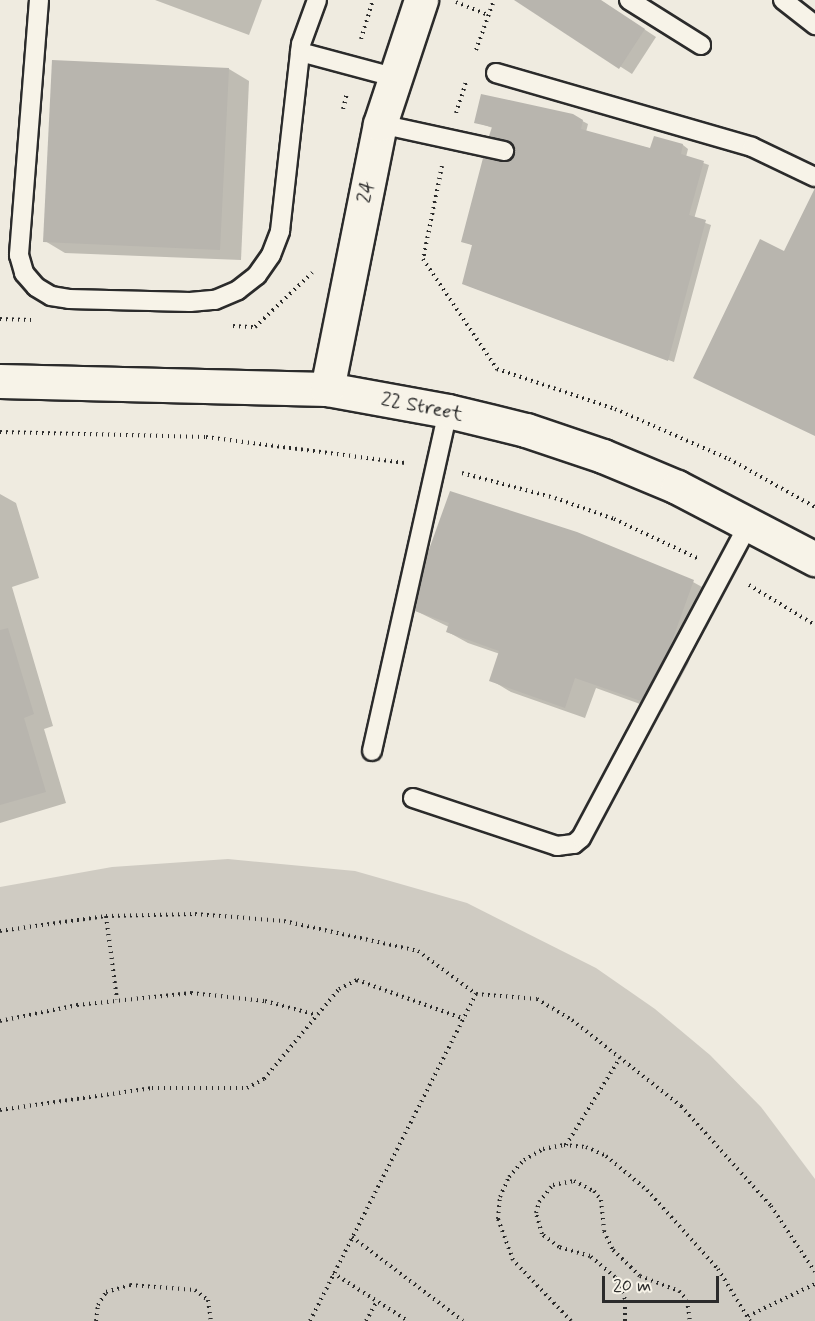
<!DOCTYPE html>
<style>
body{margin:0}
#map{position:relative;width:815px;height:1321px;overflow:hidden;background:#efebe0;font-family:Mynerve,sans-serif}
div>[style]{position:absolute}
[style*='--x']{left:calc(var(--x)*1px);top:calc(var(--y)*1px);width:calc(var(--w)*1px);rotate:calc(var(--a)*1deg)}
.green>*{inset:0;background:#cfcbc2}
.shadow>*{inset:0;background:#0003}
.building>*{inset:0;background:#b8b5ae}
.path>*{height:4px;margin-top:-2px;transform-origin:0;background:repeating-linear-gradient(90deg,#2b2b2b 0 1.5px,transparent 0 6px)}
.roads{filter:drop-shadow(2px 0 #2b2b2b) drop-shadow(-2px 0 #2b2b2b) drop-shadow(0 2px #2b2b2b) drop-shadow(0 -2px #2b2b2b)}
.service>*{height:18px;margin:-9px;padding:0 9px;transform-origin:9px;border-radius:9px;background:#f7f3e8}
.minor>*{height:33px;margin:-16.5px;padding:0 16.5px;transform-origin:16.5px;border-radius:16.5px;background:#f7f3e8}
span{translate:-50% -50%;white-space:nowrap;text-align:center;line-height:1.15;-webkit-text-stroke:4.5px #f7f3e8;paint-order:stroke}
.street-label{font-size:20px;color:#2b2b2b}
.scale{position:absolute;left:602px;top:1276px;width:117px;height:27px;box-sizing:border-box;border:3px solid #2b2b2b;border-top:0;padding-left:8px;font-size:18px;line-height:21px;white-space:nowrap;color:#2b2b2b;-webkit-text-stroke:4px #f7f3e8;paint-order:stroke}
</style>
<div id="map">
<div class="green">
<i style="clip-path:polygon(228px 859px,355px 871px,467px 903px,596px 968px,655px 1009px,710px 1055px,761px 1107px,815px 1179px,815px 1321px,0 1321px,0 887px,112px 867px)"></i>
</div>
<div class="shadow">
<i style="clip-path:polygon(155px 0,262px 0,249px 35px)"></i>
<i style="clip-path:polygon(600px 0,656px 37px,632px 74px,518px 1px)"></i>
<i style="clip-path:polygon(229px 69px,249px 81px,241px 260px,65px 253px,45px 241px)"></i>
<i style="clip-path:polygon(573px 116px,588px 124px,586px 132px,652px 149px,655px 138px,683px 145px,688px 149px,686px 157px,709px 165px,694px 219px,711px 225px,674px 362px,469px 286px,474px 246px,463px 241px,517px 153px,513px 143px,496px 139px,491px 136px,493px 128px,475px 122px)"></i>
<i style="clip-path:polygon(0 494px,16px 503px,39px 578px,12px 587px,53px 726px,44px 729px,66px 803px,0 823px)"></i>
<i style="clip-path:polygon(693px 582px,713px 593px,688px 664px,662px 712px,596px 688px,585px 718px,511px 692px,491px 680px,500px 654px,468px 643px,448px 632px,449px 627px,416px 611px)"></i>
</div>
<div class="building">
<i style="clip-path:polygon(514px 0,601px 0,645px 29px,619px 69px)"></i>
<i style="clip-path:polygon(52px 60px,229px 68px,220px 250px,43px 242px)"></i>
<i style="clip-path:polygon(481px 94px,573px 114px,583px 120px,581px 129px,650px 148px,654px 136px,683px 144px,681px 154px,704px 161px,689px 215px,706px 220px,668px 361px,462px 284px,472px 245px,461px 242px,483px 158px,507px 162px,515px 153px,511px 142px,489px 136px,492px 127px,474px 123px)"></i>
<i style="clip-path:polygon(815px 188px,815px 436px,693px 378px,760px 239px,784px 251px)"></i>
<i style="clip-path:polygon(450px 491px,577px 532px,694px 580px,668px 652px,641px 701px,575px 678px,565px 708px,489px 681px,499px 651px,446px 632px,449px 623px,415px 611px,427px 555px)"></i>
<i style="clip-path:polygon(8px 628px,34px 714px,24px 718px,46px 792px,0 805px,0 630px)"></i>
</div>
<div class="path">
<i style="--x:456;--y:2;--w:35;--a:22"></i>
<i style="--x:361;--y:39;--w:41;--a:-72.9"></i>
<i style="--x:476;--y:50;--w:53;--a:-70.2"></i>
<i style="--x:343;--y:109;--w:16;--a:-76"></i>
<i style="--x:456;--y:113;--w:35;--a:-72"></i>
<i style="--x:442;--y:166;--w:95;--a:101.5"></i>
<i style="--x:423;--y:259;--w:133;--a:56.1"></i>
<i style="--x:497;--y:369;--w:125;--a:18.7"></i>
<i style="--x:615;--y:409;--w:124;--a:23.7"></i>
<i style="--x:729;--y:459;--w:98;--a:29.2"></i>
<i style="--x:0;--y:319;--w:31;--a:2"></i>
<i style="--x:233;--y:326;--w:22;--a:3"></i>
<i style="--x:255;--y:327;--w:79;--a:-43.5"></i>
<i style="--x:0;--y:432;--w:206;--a:1.4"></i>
<i style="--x:206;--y:437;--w:203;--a:7.4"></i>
<i style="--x:462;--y:473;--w:96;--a:15"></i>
<i style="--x:555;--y:498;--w:63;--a:19.6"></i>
<i style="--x:614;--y:519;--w:92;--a:25.2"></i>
<i style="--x:749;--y:585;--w:77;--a:31.2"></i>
<i style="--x:106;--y:916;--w:84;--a:82.5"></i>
<i style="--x:0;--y:931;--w:107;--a:-8.1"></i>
<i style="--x:106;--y:916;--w:89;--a:-1.3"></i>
<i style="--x:195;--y:914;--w:89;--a:4.5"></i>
<i style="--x:284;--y:921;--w:137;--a:12.6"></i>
<i style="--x:418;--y:951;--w:72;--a:36.6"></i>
<i style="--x:476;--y:994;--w:61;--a:4.7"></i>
<i style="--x:537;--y:999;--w:41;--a:31"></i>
<i style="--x:572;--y:1020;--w:139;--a:38.3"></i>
<i style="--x:681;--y:1106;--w:135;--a:48"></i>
<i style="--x:771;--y:1206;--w:79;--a:56.3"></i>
<i style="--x:0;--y:1021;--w:79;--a:-11.7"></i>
<i style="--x:77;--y:1005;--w:115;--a:-6"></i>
<i style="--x:191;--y:993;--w:74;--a:6.2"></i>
<i style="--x:265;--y:1001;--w:54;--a:15.1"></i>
<i style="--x:0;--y:1110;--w:154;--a:-8.2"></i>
<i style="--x:152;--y:1088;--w:95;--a:0"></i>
<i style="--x:247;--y:1088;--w:19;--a:-28"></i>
<i style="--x:264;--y:1079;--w:117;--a:-50.2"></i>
<i style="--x:339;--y:989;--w:20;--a:-27"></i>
<i style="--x:357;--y:980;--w:114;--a:20"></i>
<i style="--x:566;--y:1145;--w:102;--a:-58.2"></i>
<i style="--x:352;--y:1237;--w:139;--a:37.1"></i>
<i style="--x:333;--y:1273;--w:89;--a:32.6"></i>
<i style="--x:748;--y:1316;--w:74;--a:-25.5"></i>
<i style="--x:96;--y:1321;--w:16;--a:-83"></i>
<i style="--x:98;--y:1305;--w:15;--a:-58"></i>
<i style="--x:106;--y:1292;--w:25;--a:-16"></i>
<i style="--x:130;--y:1285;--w:65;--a:4.4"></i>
<i style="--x:195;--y:1290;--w:16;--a:38"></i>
<i style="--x:208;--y:1300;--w:21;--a:82"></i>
<i style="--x:310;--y:1321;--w:367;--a:-63.1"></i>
<i style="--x:366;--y:1321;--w:23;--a:-61"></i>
<i style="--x:571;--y:1321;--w:84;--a:-133.6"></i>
<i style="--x:513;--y:1260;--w:44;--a:-110.1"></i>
<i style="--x:498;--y:1219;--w:22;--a:-85"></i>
<i style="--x:500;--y:1197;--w:22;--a:-66"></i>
<i style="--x:509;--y:1177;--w:23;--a:-49"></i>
<i style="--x:524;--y:1160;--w:22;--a:-30"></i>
<i style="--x:543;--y:1149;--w:21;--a:-11"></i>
<i style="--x:564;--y:1145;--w:22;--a:5"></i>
<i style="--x:586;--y:1147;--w:22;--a:24"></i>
<i style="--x:606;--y:1156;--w:53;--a:39.7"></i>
<i style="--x:647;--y:1190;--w:106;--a:48.1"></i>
<i style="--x:718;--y:1269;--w:61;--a:58.4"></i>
<i style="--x:625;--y:1321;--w:22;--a:-90"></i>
<i style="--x:625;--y:1299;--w:24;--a:-114"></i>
<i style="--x:615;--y:1277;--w:33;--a:-140"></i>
<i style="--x:590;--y:1256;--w:32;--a:-164"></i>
<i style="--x:559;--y:1247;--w:21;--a:-143"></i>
<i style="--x:542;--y:1234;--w:22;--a:-106"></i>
<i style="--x:536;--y:1213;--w:11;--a:-75"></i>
<i style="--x:539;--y:1202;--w:22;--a:-51"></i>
<i style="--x:553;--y:1185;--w:21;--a:-11"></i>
<i style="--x:574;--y:1181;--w:22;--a:27"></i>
<i style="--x:594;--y:1191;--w:11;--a:52"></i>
<i style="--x:601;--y:1200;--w:31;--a:84"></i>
<i style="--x:604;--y:1231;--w:21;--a:65"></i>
<i style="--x:613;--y:1250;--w:37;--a:44"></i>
<i style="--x:640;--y:1276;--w:42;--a:21"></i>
<i style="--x:679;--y:1291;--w:12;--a:48"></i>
<i style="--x:687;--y:1300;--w:21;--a:82"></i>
</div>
<div class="roads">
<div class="service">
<i style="--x:39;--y:0;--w:256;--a:94.5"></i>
<i style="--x:19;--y:255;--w:19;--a:74"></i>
<i style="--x:24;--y:273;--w:18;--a:49"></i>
<i style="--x:36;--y:287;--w:17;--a:31"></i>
<i style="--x:51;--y:296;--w:18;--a:9"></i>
<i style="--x:69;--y:299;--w:121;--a:1.4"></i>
<i style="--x:190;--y:302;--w:25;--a:-5"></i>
<i style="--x:215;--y:300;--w:25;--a:-23"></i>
<i style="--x:238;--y:290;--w:24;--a:-38"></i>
<i style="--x:257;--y:275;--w:24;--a:-55"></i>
<i style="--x:271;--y:255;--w:26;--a:-69"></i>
<i style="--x:280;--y:231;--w:188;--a:-83.6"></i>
<i style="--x:301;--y:44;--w:47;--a:-70"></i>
<i style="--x:629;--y:0;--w:85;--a:32"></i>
<i style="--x:783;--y:0;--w:41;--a:38"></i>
<i style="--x:300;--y:52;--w:96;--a:15"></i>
<i style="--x:496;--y:73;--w:266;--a:16.1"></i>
<i style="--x:752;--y:147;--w:70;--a:25.5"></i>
<i style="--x:380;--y:124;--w:127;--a:12.3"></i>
<i style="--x:372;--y:751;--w:348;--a:-77.4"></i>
<i style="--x:413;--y:798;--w:152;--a:18.4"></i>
<i style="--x:557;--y:846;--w:17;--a:-7"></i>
<i style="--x:574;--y:844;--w:9;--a:-41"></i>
<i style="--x:581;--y:838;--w:358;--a:-61.9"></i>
</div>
<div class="minor">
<i style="--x:0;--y:381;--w:327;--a:1.4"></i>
<i style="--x:327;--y:389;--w:123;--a:10.3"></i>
<i style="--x:448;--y:411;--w:80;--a:13.7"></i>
<i style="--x:526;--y:430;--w:81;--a:18.7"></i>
<i style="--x:603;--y:456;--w:80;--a:22.7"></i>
<i style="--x:677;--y:487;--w:156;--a:27.6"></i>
<i style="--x:327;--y:389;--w:270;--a:-78.7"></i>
<i style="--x:380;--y:124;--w:131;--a:-71.7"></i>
</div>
</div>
<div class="street-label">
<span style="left:366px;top:192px;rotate:-79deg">24</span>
<span style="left:422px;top:407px;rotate:11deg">22 Street</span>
</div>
<div class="scale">20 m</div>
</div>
